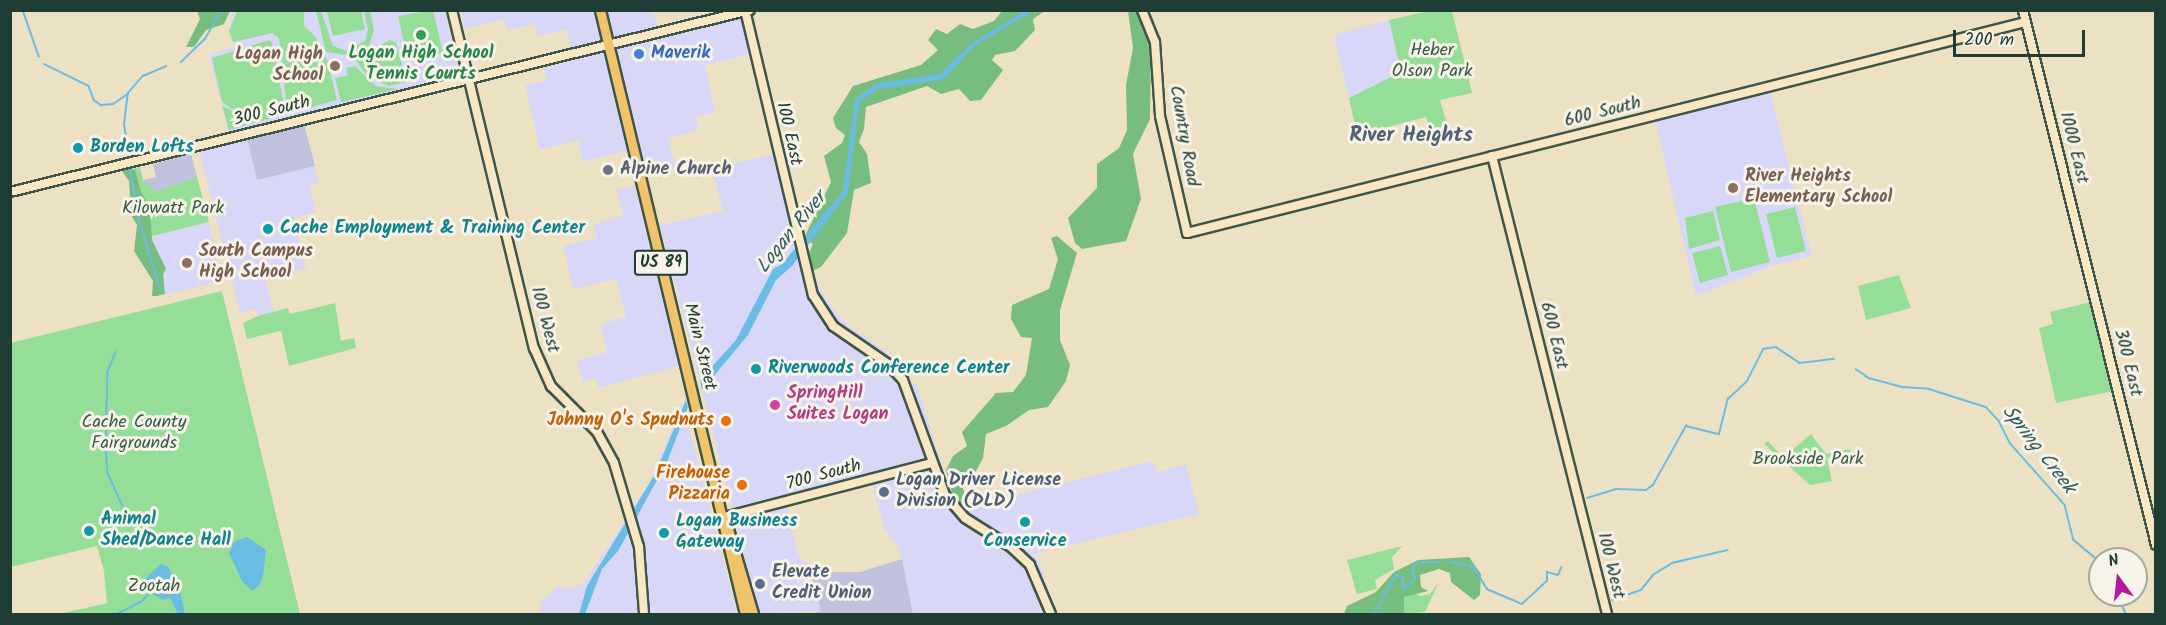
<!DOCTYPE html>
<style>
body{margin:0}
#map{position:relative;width:2166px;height:625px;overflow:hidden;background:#ede1c3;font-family:Kalam,sans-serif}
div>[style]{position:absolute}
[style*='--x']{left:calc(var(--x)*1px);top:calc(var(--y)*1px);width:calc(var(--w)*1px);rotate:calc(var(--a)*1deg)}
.built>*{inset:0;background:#d9d7f7}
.industrial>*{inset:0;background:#c0c2dd}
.green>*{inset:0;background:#95de98}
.forest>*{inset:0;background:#78bd80}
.water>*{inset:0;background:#69bde5}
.stream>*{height:1.5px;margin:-0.75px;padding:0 0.75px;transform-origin:0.75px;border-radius:0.75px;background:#69bde5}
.roads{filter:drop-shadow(2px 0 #3e5649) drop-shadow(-2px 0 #3e5649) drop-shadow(0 2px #3e5649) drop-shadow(0 -2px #3e5649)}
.secondary>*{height:8px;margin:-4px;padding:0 4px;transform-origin:4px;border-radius:4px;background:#f9e7c3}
.highway>*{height:9px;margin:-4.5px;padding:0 4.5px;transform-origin:4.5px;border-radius:4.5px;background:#f1c36a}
.dots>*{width:16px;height:16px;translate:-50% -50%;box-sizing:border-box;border:3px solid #f7f3e8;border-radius:50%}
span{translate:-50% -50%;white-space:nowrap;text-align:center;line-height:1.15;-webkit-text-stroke:6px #f7f3e8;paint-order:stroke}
.shield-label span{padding:2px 4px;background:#f7f3e8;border:2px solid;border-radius:4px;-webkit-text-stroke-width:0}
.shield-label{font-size:16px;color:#1f3d34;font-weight:700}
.park-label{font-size:18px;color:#375d48}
.shop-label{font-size:18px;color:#366cbe;font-weight:700}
.left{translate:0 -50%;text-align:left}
.leisure-label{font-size:18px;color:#27864d;font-weight:700}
.education-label{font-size:18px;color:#785e54;font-weight:700}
.right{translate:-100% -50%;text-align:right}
.street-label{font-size:18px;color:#1f3d34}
.culture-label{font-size:18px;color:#0d838f;font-weight:700}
.worship-label{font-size:18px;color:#5b616d;font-weight:700}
.hotel-label{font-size:18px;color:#b23c85;font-weight:700}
.food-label{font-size:18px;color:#c56008;font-weight:700}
.service-label{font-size:18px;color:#4e5e75;font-weight:700}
.water-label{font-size:20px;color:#325d60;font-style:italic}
.quarter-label{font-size:21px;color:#546174;font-weight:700}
.frame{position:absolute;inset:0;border:12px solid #1f3d34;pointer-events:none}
.north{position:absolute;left:2088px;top:547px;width:60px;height:60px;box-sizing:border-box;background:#f7f3e8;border:2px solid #a1aaa0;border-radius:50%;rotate:345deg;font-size:16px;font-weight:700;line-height:24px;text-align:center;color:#1f3d34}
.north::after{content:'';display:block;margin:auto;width:21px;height:27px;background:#b5179e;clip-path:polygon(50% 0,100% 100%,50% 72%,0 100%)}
.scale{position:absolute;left:1953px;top:30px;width:132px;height:27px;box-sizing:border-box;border:3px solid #1f3d34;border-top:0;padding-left:8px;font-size:18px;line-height:21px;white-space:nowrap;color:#1f3d34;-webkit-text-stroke:4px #f7f3e8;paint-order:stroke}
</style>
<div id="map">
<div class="built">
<i style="clip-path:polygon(230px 11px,445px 11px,461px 76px,229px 133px,209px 55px,234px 46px)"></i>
<i style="clip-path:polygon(461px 11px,653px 11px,658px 28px,730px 11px,749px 11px,759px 52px,705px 65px,715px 112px,696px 117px,699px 130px,668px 138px,675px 168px,633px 179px,626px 151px,583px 162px,578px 140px,540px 150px,525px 85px,547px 80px,543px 68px,574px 60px,566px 29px,538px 36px,535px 24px,507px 30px,504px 19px,465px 29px)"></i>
<i style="clip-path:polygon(1389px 20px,1401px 72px,1349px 98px,1334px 38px,1337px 34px)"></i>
<i style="clip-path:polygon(1770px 91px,1812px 256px,1774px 265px,1696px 296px,1655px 120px)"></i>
<i style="clip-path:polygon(247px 138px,257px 180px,314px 166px,319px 183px,310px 186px,316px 212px,294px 218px,306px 268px,265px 278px,274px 312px,258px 316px,256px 309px,240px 313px,199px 149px)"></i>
<i style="clip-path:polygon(786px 151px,814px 276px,829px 304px,846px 324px,886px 351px,917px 386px,947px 481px,969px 506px,1153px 461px,1157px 472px,1186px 464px,1199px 514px,1033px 554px,1041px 565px,1055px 614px,913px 614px,899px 547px,885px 531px,872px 483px,787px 504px,798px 555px,808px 564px,821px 611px,759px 614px,660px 225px,723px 211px,712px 169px)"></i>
<i style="clip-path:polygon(635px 186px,679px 366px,598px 388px,596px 378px,583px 382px,577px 361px,607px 352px,601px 324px,626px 317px,616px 279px,573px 289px,563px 246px,596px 238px,593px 224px,623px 216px,617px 190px)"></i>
<i style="clip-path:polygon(209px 222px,222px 281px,164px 295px,149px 237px)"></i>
<i style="clip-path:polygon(683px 404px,737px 614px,539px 614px,541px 601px,559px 586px,572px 589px,585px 581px,648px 485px)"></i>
</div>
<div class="industrial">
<i style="clip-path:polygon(304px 124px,315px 166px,257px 180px,247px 138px)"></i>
<i style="clip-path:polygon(191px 154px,197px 177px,155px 192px,144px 184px,143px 180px,156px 177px,153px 164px)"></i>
<i style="clip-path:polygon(902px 559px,913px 614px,810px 614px,821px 611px,808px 564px,825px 572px,860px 572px)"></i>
</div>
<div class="green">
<i style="clip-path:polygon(433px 10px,443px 53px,408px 61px,398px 16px)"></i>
<i style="clip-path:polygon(237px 11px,304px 11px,304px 26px,315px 36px,327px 59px,337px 100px,229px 130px,222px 106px,246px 117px,287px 111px,279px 38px,272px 33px,233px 42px,229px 31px)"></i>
<i style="clip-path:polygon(316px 11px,321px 11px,333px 46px,347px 51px,365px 41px,368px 30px,364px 11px,370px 11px,374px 30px,369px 46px,353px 56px,326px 52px)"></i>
<i style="clip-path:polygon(327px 11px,361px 11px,365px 29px,333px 36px)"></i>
<i style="clip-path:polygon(1429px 11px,1452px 11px,1472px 93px,1440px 100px,1450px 134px,1434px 140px,1426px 117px,1357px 135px,1349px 98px,1401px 72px,1389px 20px)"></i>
<i style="clip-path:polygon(269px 40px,272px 42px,285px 110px,259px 116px,235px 111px,222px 102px,212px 58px)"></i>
<i style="clip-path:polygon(390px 40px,396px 42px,406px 82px,389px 86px,367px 76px,355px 59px)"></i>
<i style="clip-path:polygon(355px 66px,376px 86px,398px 89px,341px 102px,335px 78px,348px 75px,346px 68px)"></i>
<i style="clip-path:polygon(140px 167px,144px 184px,148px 183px,155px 192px,197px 177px,209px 222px,149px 237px,132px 169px)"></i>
<i style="clip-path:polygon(1754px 198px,1770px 262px,1731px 272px,1715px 207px)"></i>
<i style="clip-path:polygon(1795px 207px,1806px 251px,1777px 258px,1766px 214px)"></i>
<i style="clip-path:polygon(1713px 211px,1720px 240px,1689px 249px,1685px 218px)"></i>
<i style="clip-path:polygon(1720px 246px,1728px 275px,1700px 283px,1692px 253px)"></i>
<i style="clip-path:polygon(1899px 275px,1911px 308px,1866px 320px,1858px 286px)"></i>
<i style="clip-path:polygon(222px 291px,300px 614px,59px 614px,107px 603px,104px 571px,97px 546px,11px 567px,10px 343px)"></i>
<i style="clip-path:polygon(2091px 302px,2113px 391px,2056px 403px,2039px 328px,2053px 324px,2050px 312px)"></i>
<i style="clip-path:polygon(335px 303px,341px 341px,354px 338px,356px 348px,289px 366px,281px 331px,247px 339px,243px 323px,258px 316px,288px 308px,290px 314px)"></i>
<i style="clip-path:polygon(1811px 434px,1826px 454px,1850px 449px,1851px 452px,1827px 458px,1832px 481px,1810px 485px,1764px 444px,1768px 441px,1783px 458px)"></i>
<i style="clip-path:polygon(1402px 546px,1392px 557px,1394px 569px,1375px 580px,1377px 589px,1357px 594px,1347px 560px)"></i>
<i style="clip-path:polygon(1439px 582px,1425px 612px,1402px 614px,1404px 597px,1414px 592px,1420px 596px,1430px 594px)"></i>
</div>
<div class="forest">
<i style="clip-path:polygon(197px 11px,230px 11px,224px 24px,206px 30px,194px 47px,186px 47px,200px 19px)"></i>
<i style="clip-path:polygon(1002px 11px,1045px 11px,1033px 19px,1035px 30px,1015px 51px,995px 55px,992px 60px,1003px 70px,981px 100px,970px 101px,959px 89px,941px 94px,927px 86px,866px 107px,864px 129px,859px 142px,867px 154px,871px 183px,854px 190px,847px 233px,821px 267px,812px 271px,806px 260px,813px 244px,804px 238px,831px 182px,824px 156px,842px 143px,845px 135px,836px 128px,833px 118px,853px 86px,921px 65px,938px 50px,928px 40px,936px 29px,947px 34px,960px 24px,973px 29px,994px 21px)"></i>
<i style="clip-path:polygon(1128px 11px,1136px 11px,1151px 48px,1150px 119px,1133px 154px,1141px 199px,1126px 241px,1082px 249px,1075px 243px,1068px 218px,1097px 188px,1097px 164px,1119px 148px,1127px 130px,1126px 85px,1133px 48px)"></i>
<i style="clip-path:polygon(126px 168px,135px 170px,141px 192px,150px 208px,152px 240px,166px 269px,163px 274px,165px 294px,157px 296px,152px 296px,153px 281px,134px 251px,137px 225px,131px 215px,129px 181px,122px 171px)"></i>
<i style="clip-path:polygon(1057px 236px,1077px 253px,1060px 310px,1060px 340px,1070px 365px,1066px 381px,1048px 407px,1029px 410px,1006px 426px,986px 434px,983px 458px,976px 471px,960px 481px,968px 502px,955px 504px,946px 470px,953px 456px,967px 446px,962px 432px,996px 393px,1013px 392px,1026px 375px,1032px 338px,1021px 337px,1011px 319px,1012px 305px,1049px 289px,1058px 259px,1051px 238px)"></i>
<i style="clip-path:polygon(1469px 557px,1481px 574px,1480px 595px,1474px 600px,1451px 582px,1450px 573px,1439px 569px,1420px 575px,1421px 587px,1428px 591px,1404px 597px,1404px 614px,1344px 614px,1347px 606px,1376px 592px,1394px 572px,1418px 560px)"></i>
</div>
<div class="water">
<i style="clip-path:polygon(1025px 11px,1034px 11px,975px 45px,944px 79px,878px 89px,859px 102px,848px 193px,792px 266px,776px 280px,748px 335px,702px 390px,700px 380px,736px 340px,773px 269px,782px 264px,843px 191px,855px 100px,875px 84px,940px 74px,972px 43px)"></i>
<i style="clip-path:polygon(686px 400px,688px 407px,667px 462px,618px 551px,602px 569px,585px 614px,579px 614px,587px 586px,655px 474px)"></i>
<i style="clip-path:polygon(247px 537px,266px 550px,263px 576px,259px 586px,252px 591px,242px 581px,229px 553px,234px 542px)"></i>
<i style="clip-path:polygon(161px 564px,168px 567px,180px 591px,185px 614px,178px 614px,170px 598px,163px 600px,153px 594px,144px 580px)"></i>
</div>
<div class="stream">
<i style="--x:23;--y:10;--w:49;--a:70.8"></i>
<i style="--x:181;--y:62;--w:33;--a:-44"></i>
<i style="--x:205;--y:39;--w:33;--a:-61"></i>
<i style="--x:44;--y:64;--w:50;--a:26.1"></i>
<i style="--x:89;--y:86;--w:15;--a:70"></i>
<i style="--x:94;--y:100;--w:9;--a:36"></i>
<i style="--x:101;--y:105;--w:12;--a:-5"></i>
<i style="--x:113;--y:104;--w:18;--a:-34"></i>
<i style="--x:128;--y:152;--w:28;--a:-98"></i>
<i style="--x:124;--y:124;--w:31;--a:-83"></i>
<i style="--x:128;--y:93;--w:23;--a:-49"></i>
<i style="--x:143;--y:76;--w:25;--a:-23"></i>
<i style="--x:131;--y:170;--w:50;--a:80.7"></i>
<i style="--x:139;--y:219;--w:74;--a:72.8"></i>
<i style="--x:116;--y:352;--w:22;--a:112"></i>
<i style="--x:108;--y:372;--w:73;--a:91.6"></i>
<i style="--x:106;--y:445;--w:28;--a:86"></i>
<i style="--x:108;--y:473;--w:36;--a:66"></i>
<i style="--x:1856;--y:369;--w:16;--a:35"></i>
<i style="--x:1869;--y:378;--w:35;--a:15"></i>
<i style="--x:1903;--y:387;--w:26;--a:4"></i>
<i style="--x:1929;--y:389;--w:60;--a:17.5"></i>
<i style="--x:1986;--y:407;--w:19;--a:47"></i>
<i style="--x:1999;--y:421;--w:25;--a:63"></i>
<i style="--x:2010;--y:443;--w:83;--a:48.4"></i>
<i style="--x:2065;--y:505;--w:36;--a:76"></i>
<i style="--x:2074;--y:540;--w:34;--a:40"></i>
<i style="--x:1789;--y:461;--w:33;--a:-5"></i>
<i style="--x:1587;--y:498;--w:30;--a:-17"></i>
<i style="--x:1616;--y:489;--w:30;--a:2"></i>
<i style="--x:1646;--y:490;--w:9;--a:-36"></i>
<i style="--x:1653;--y:485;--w:68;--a:-60.8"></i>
<i style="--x:1686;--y:426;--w:34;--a:14"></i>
<i style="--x:1719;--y:434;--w:36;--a:-76"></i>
<i style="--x:1728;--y:399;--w:26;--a:-43"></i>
<i style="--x:1747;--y:381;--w:36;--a:-63"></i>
<i style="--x:1763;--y:349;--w:13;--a:-9"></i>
<i style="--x:1776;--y:347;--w:29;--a:34"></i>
<i style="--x:1800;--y:363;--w:34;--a:-7"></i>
<i style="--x:1452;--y:562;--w:23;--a:13"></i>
<i style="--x:1474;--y:567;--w:26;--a:59"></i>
<i style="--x:1487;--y:589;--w:38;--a:23"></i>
<i style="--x:1522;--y:604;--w:34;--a:-43"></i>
<i style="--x:1547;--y:581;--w:9;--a:-90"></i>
<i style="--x:1547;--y:572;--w:11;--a:15"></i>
<i style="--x:1558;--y:575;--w:8;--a:-67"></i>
<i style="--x:2118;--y:595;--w:21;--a:67"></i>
<i style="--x:1612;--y:600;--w:31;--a:-19"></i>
<i style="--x:1641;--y:590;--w:19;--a:-51"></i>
<i style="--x:1653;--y:575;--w:22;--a:-32"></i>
<i style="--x:1672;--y:563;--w:57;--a:-13.1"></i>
<i style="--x:117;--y:614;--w:27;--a:-27"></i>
<i style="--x:141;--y:602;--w:16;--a:-45"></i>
<i style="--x:1374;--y:614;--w:45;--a:-60.6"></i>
<i style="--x:1396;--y:575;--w:7;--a:16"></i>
<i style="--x:1403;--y:577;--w:12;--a:85"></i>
<i style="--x:1404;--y:589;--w:15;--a:-42"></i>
<i style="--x:1415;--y:579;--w:11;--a:-105"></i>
<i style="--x:1412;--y:568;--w:9;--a:-41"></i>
<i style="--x:1419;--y:562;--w:20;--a:0"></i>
</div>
<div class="roads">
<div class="secondary">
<i style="--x:452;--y:10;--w:348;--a:76.4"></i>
<i style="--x:534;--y:348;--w:42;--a:65.9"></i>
<i style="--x:551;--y:386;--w:65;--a:45"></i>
<i style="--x:597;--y:432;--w:35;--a:61"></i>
<i style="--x:614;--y:463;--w:88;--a:73.4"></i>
<i style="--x:639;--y:547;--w:67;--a:85.7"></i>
<i style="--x:745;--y:10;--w:293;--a:76.6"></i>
<i style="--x:813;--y:295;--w:37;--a:57"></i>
<i style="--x:833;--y:326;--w:67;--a:34.6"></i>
<i style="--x:888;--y:364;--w:22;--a:47"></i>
<i style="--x:903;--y:380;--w:122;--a:69.9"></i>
<i style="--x:945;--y:495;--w:30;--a:49"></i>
<i style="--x:965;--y:518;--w:54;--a:32.2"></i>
<i style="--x:1011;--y:547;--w:26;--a:43"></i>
<i style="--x:1030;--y:565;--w:53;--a:66.8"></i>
<i style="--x:1142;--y:10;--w:35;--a:68"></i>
<i style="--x:1155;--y:42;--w:74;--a:86.1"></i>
<i style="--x:1160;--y:116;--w:120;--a:77"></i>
<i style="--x:1187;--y:233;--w:865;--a:-14.12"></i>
<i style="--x:2023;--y:10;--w:551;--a:76.04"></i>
<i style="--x:1492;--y:156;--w:472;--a:75.9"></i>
<i style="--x:10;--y:192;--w:762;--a:-13.82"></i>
<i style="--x:724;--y:517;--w:214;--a:-14.6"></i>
</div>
<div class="highway">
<i style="--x:600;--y:10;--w:621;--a:76.5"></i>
<i style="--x:726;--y:522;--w:96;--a:73.6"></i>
</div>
</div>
<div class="dots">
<i style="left:421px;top:35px;background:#2e9e5b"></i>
<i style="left:639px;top:54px;background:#3f7fe0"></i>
<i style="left:335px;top:66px;background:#8d6e63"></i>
<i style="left:78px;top:148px;background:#0f9aa8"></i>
<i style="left:608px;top:170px;background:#6b7280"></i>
<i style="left:1733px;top:188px;background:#8d6e63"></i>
<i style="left:268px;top:229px;background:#0f9aa8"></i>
<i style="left:187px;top:263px;background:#8d6e63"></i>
<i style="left:756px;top:369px;background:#0f9aa8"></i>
<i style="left:775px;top:405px;background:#d1479c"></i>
<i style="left:726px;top:421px;background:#e8710a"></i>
<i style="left:742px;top:485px;background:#e8710a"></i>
<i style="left:884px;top:492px;background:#5c6f8a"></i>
<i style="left:1025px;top:522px;background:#0f9aa8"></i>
<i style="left:89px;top:531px;background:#0f9aa8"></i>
<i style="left:664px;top:533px;background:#0f9aa8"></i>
<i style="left:760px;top:584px;background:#5c6f8a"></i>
</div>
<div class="shield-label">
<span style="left:661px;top:263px">US 89</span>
</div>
<div class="park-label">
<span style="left:1432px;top:62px">Heber<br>Olson Park</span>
<span style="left:173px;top:209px">Kilowatt Park</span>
<span style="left:134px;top:434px">Cache County<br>Fairgrounds</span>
<span style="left:1808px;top:460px">Brookside Park</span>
<span style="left:154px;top:587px">Zootah</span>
</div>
<div class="shop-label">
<span class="left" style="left:651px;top:54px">Maverik</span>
</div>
<div class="leisure-label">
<span style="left:421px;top:65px">Logan High School<br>Tennis Courts</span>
</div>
<div class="education-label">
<span class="right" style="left:323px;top:66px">Logan High<br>School</span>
<span class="left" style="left:1745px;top:188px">River Heights<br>Elementary School</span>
<span class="left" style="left:199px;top:263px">South Campus<br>High School</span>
</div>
<div class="street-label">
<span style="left:272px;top:112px;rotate:-14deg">300 South</span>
<span style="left:1603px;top:113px;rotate:-14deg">600 South</span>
<span style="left:788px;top:134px;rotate:77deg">100 East</span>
<span style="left:1183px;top:136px;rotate:80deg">Country Road</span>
<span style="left:2073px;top:148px;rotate:76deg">1000 East</span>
<span style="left:544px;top:320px;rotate:75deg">100 West</span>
<span style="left:1553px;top:336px;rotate:76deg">600 East</span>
<span style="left:699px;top:347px;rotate:76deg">Main Street</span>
<span style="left:2127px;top:363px;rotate:76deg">300 East</span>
<span style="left:824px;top:476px;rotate:-15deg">700 South</span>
<span style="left:1610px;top:566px;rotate:76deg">100 West</span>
</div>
<div class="culture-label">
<span class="left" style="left:90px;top:148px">Borden Lofts</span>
<span class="left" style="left:280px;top:229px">Cache Employment &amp; Training Center</span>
<span class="left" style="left:768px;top:369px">Riverwoods Conference Center</span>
<span class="left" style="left:101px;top:531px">Animal<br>Shed/Dance Hall</span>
<span class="left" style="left:676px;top:533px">Logan Business<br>Gateway</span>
<span style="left:1025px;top:542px">Conservice</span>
</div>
<div class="worship-label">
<span class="left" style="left:620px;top:170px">Alpine Church</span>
</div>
<div class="hotel-label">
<span class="left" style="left:787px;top:405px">SpringHill<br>Suites Logan</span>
</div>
<div class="food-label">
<span class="right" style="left:714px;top:421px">Johnny O's Spudnuts</span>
<span class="right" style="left:730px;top:485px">Firehouse<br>Pizzaria</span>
</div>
<div class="service-label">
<span class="left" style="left:896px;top:492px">Logan Driver License<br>Division (DLD)</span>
<span class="left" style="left:772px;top:584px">Elevate<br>Credit Union</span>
</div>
<div class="water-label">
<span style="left:792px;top:233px;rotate:-51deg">Logan River</span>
<span style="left:2038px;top:450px;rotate:52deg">Spring Creek</span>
</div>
<div class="quarter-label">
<span style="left:1411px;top:136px">River Heights</span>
</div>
<div class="frame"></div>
<div class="north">N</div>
<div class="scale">200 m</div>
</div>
